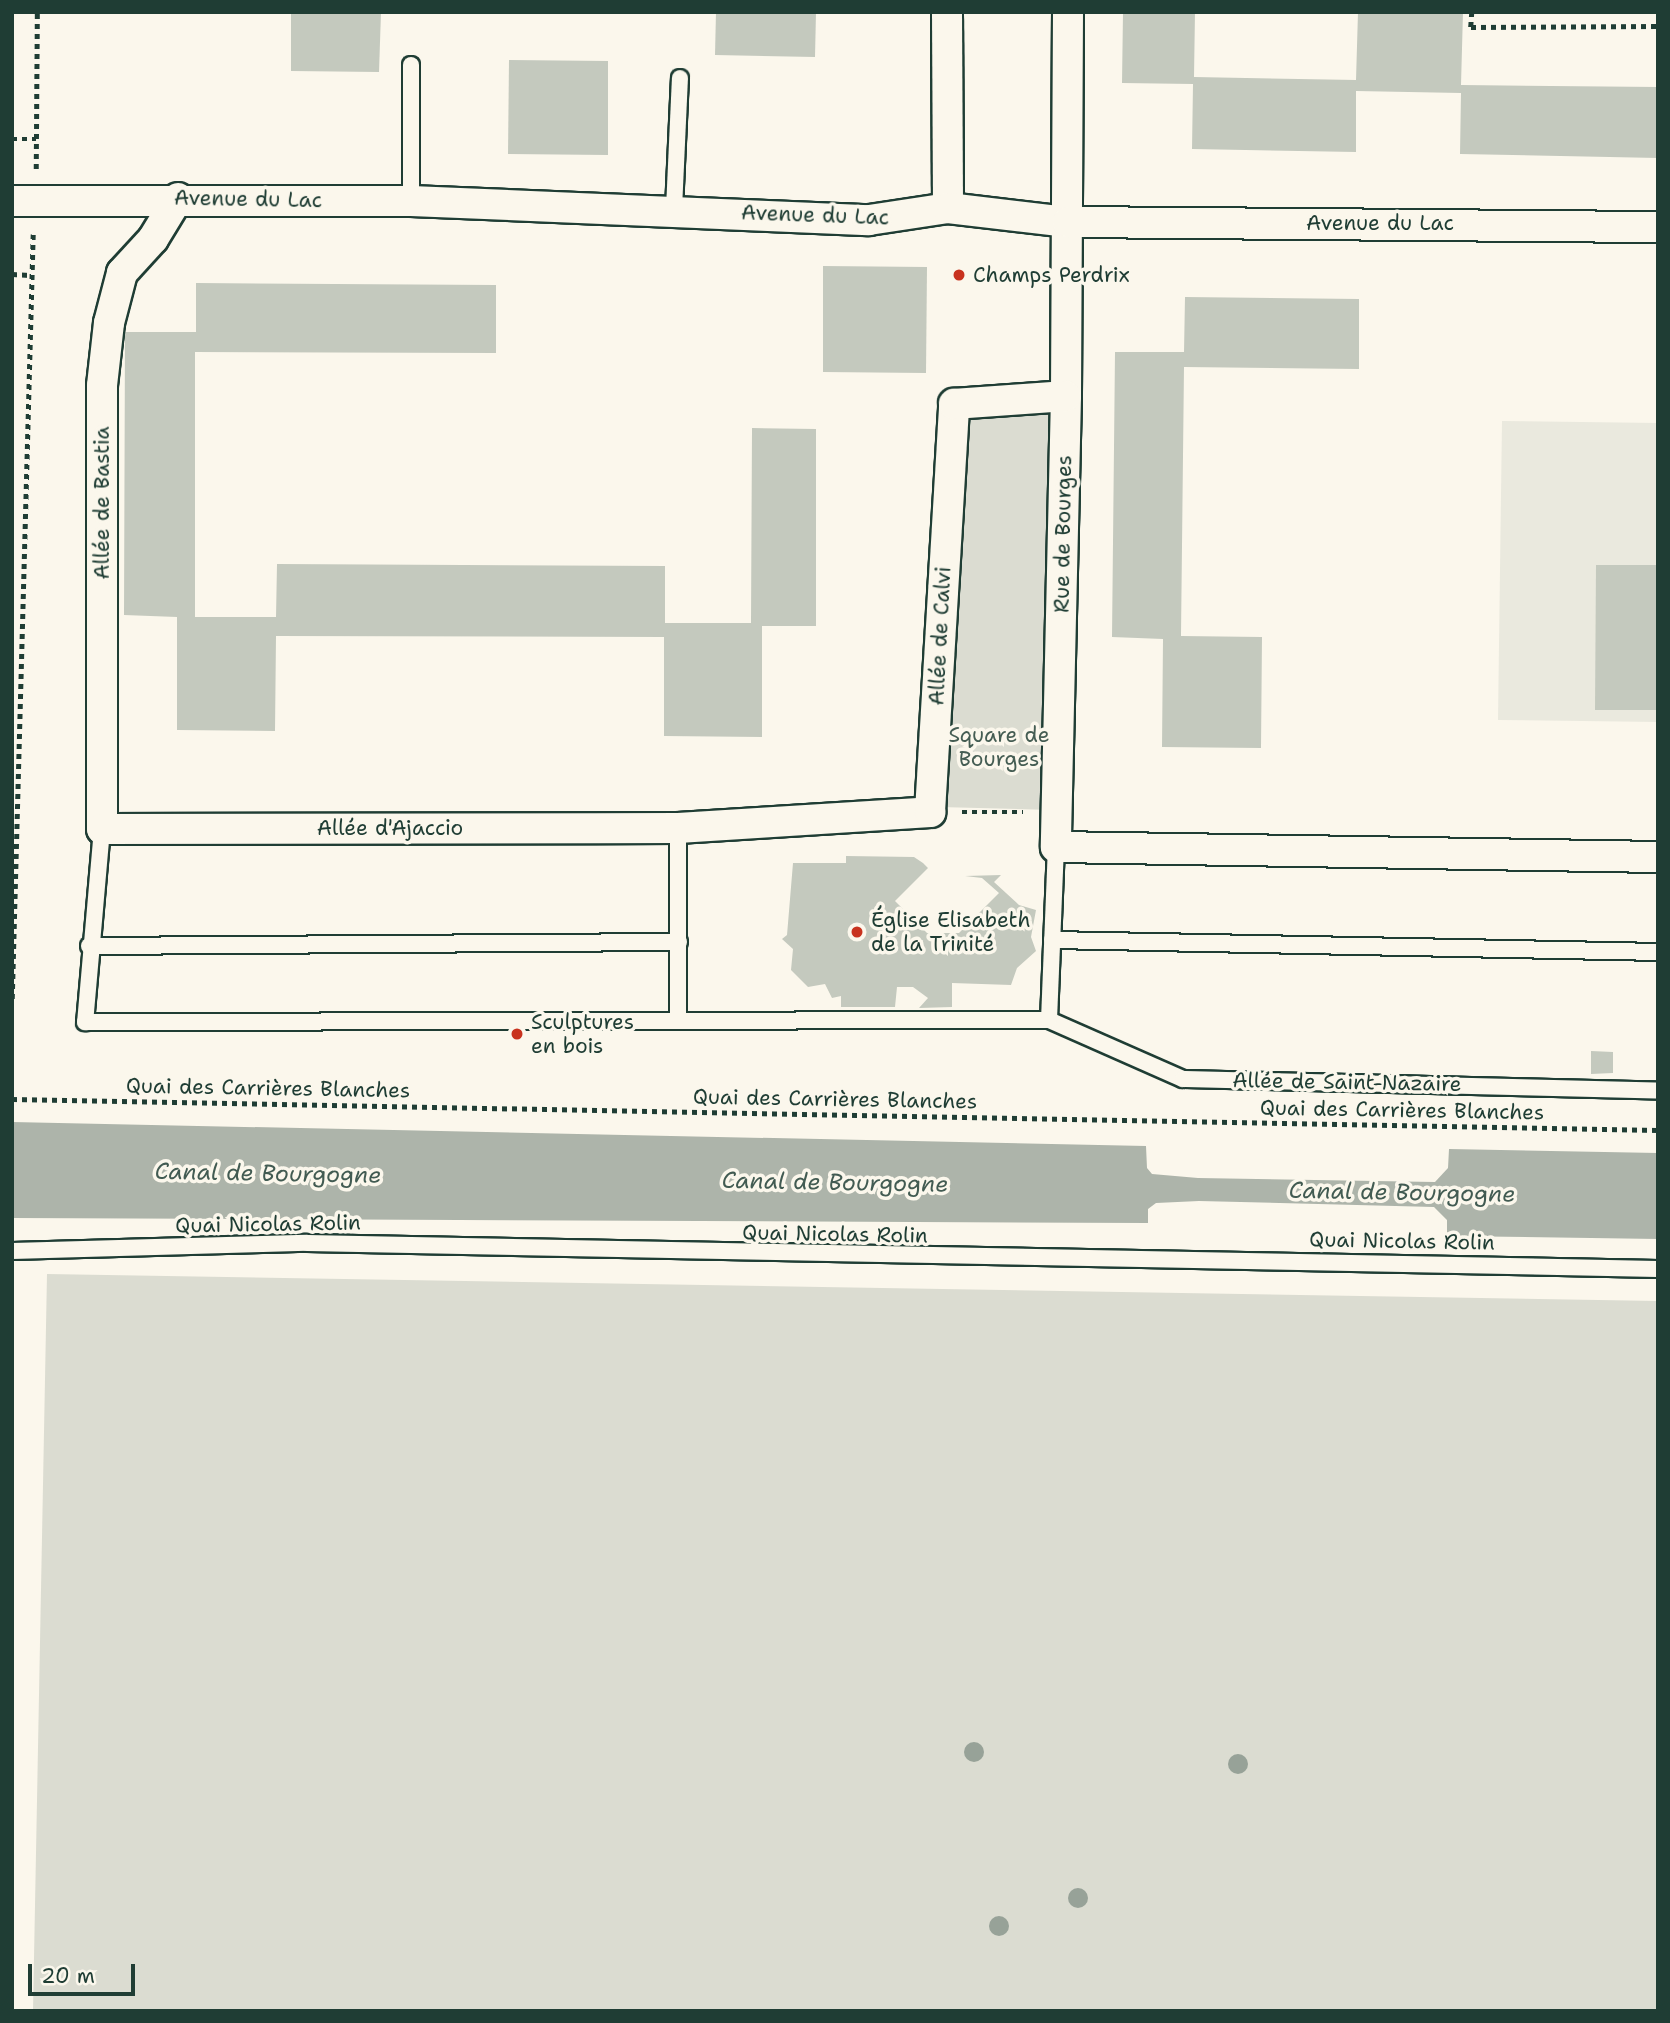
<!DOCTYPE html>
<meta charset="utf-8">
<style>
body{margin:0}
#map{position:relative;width:1670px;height:2023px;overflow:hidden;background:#fbf7ec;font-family:"Shantell Sans",sans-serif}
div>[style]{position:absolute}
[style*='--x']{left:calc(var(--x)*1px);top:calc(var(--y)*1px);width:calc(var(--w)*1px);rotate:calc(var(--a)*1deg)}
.built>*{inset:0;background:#eae9de}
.green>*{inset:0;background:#dbdcd1}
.water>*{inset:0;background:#adb4aa}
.building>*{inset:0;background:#c4c9be}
.path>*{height:4.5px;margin-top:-2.25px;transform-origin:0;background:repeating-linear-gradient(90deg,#1f3d34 0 5px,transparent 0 10px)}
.roads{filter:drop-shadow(2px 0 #1f3d34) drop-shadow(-2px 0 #1f3d34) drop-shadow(0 2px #1f3d34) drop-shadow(0 -2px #1f3d34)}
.service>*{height:16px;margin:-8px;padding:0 8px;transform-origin:8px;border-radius:8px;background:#fbf7ec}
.minor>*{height:30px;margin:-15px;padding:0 15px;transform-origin:15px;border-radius:15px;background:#fbf7ec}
.trees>*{width:20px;height:20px;margin:-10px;border-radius:50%;background:#97a298}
.dots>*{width:19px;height:19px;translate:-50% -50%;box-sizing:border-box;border:4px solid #fbf7ec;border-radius:50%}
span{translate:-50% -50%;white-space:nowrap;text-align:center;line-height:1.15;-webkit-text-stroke:7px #fbf7ec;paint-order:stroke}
.street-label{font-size:21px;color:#1f3d34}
.poi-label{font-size:21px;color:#1f3d34}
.left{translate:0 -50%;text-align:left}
.park-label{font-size:21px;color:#455d53}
.water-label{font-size:23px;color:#425b52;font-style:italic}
.frame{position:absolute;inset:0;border:14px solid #1f3d34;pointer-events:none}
.scale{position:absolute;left:28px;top:1964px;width:107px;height:32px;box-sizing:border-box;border:4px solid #1f3d34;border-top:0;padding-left:9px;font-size:21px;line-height:24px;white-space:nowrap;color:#1f3d34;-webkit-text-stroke:5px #fbf7ec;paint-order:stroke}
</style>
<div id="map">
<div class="built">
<i style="clip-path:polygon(1502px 421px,1658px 423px,1658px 722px,1498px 720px)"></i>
</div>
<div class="green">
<i style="clip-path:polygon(1059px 403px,1052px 810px,939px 807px,966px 413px)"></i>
<i style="clip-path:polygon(47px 1274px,1658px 1301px,1658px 2011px,33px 2011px)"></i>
</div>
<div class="water">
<i style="clip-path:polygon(12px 1122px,1146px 1146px,1147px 1168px,1152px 1174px,1198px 1178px,1435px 1182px,1448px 1168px,1449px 1149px,1658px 1153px,1658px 1239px,1447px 1236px,1447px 1220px,1434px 1207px,1199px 1201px,1156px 1203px,1148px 1209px,1148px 1223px,12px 1218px)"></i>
</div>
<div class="building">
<i style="clip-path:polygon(291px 12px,381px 12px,379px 72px,291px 71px)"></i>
<i style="clip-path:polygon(716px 12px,816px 12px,815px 57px,715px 55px)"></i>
<i style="clip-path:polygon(1123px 12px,1195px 12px,1194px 77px,1356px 80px,1358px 12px,1463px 12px,1461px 85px,1658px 87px,1658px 158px,1460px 154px,1461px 93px,1356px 91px,1356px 152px,1192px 149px,1193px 84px,1122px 83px)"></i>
<i style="clip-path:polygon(509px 60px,608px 61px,608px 155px,508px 154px)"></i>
<i style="clip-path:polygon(823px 266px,927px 267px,926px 373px,823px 372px)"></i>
<i style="clip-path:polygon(196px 283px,496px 285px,496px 353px,195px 352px,195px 617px,276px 617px,277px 564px,665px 566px,665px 623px,751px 623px,752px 428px,816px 429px,816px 626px,762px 626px,762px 737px,664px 736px,664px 637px,276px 636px,275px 731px,177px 730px,177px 617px,124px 615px,125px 332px,196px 332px)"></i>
<i style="clip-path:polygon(1185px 297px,1359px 299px,1359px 369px,1184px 367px,1181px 636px,1262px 637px,1261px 748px,1162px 747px,1163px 639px,1112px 637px,1115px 352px,1184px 352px)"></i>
<i style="clip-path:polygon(1596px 565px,1658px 565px,1658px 710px,1595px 710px)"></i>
<i style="clip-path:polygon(846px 856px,914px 857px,923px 863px,928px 868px,895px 901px,927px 933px,959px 933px,999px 893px,982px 878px,965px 876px,1001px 875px,994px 882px,1019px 905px,1036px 910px,1031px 937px,1036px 951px,1017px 968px,1011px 985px,952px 983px,952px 1007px,919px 1008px,928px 998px,913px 987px,897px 987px,895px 1007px,841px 1007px,841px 996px,832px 998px,825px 984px,808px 987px,791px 970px,793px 949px,782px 939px,787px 935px,793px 863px,846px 863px)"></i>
<i style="clip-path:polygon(1591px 1051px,1613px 1052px,1613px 1073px,1591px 1074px)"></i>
</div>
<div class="path">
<i style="--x:1472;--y:12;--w:15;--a:94"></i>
<i style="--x:1471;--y:27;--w:187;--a:-0.3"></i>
<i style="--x:12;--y:139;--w:24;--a:0"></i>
<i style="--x:36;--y:169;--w:157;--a:-89.6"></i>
<i style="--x:12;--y:274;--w:18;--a:3"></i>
<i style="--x:962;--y:812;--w:61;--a:0"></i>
<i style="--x:12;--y:999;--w:765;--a:-88.43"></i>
<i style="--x:12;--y:1099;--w:1646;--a:1.08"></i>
</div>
<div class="roads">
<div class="service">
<i style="--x:411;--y:201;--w:136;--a:-90"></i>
<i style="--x:674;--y:209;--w:131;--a:-87.4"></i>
<i style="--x:102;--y:829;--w:194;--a:95"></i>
<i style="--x:85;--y:1022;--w:964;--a:-0.12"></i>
<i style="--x:1049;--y:1020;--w:146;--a:23.8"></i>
<i style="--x:1183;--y:1079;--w:475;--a:1.4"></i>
<i style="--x:1052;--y:940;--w:606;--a:1.13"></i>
<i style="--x:89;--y:946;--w:590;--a:-0.39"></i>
<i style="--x:678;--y:1019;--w:191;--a:-90"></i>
<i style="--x:1049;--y:1020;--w:173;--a:-87.7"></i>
<i style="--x:12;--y:1251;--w:295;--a:-1.6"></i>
<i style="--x:307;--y:1243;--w:1351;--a:1.1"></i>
</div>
<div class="minor">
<i style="--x:947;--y:12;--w:196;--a:89.7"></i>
<i style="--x:1068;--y:12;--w:384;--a:90.3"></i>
<i style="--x:1066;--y:396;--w:451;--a:91.3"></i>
<i style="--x:1056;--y:847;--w:602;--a:0.95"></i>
<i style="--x:178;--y:198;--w:48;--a:121.4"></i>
<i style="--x:153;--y:239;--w:46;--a:132.4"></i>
<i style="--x:122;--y:273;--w:52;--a:104.6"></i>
<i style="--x:109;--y:323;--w:62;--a:96.4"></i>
<i style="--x:102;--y:385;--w:444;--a:90"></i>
<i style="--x:102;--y:829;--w:576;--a:-0.1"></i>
<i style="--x:678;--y:828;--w:253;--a:-3.6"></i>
<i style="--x:930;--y:812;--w:409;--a:-86.6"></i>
<i style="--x:954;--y:404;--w:112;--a:-4.1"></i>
<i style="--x:12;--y:201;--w:399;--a:0"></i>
<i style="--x:411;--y:201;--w:458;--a:2.4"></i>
<i style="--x:869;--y:220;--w:80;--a:-8.6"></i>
<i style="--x:948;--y:208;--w:121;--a:6.7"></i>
<i style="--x:1068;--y:222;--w:590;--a:0.49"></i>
</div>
</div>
<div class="trees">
<i style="left:974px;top:1752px"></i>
<i style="left:1238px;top:1764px"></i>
<i style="left:1078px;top:1898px"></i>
<i style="left:999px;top:1926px"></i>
</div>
<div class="dots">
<i style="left:959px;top:275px;background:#c8321e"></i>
<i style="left:857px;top:932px;background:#c8321e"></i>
<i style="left:517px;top:1034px;background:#c8321e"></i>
</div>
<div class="street-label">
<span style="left:248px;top:199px;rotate:1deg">Avenue du Lac</span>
<span style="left:815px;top:215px;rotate:2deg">Avenue du Lac</span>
<span style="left:1380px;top:223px">Avenue du Lac</span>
<span style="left:102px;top:503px;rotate:-90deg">Allée de Bastia</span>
<span style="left:1063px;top:534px;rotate:-89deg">Rue de Bourges</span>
<span style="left:940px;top:636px;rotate:-87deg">Allée de Calvi</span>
<span style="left:390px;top:828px">Allée d'Ajaccio</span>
<span style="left:1347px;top:1082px;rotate:1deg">Allée de Saint-Nazaire</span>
<span style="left:268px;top:1088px;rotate:1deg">Quai des Carrières Blanches</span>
<span style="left:835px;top:1099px;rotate:1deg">Quai des Carrières Blanches</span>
<span style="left:1402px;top:1110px;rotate:1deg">Quai des Carrières Blanches</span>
<span style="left:268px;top:1224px;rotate:-1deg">Quai Nicolas Rolin</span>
<span style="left:835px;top:1234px;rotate:1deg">Quai Nicolas Rolin</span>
<span style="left:1402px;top:1241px;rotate:1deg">Quai Nicolas Rolin</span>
</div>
<div class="poi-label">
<span class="left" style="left:973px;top:275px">Champs Perdrix</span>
<span class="left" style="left:871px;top:932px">Église Elisabeth<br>de la Trinité</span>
<span class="left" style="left:531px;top:1034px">Sculptures<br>en bois</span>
</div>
<div class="park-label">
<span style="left:999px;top:747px">Square de<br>Bourges</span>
</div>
<div class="water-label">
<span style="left:268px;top:1173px;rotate:1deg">Canal de Bourgogne</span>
<span style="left:835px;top:1182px;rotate:1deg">Canal de Bourgogne</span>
<span style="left:1402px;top:1192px;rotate:1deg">Canal de Bourgogne</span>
</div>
<div class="frame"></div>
<div class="scale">20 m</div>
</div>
